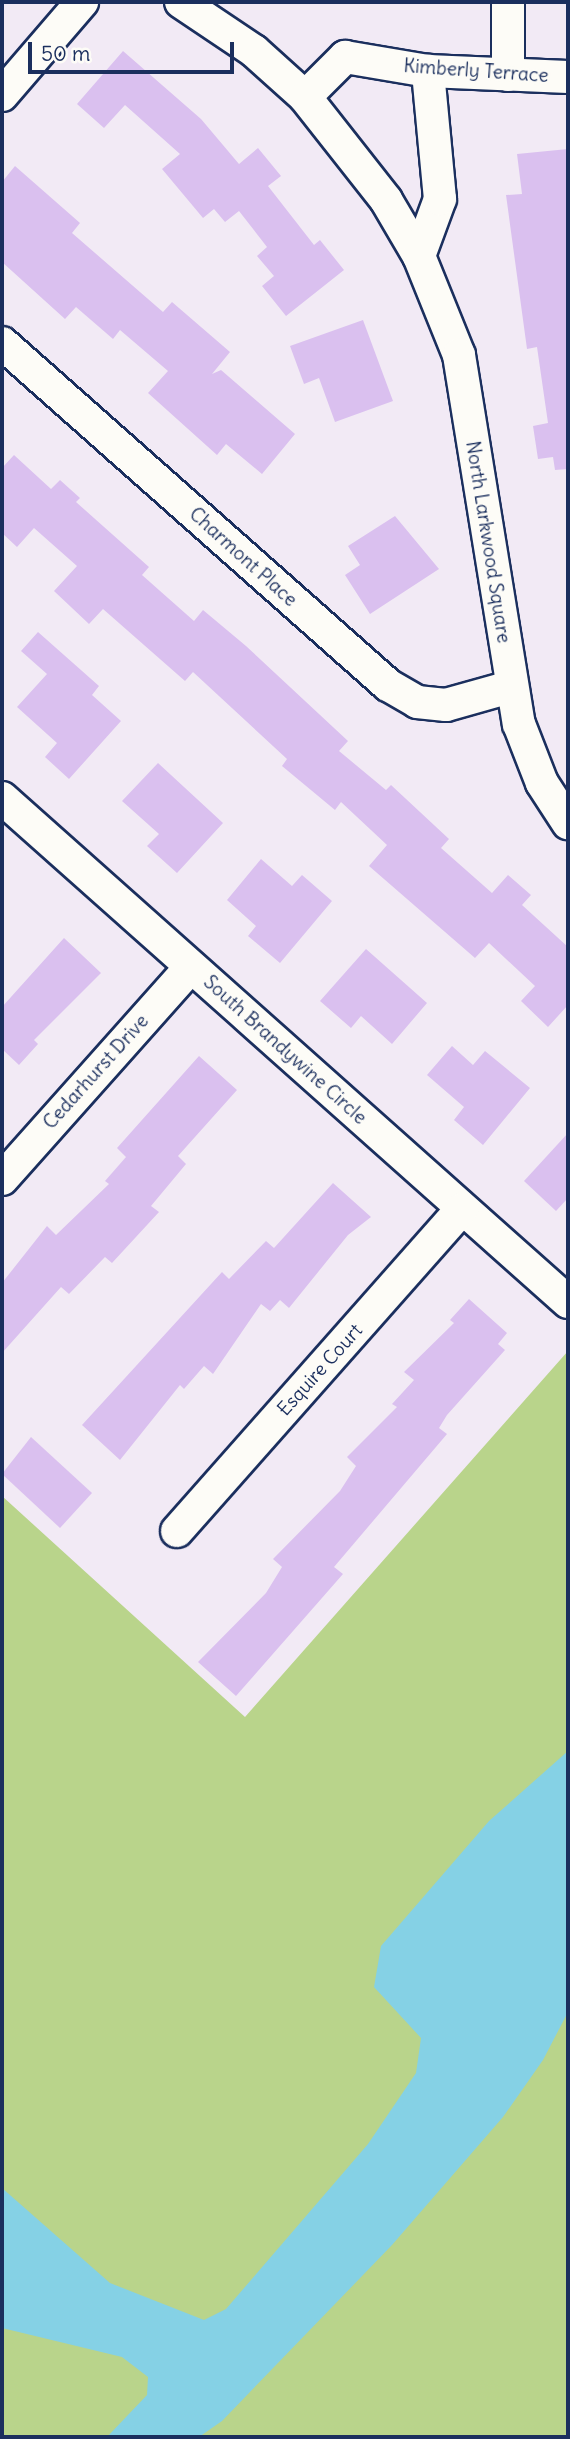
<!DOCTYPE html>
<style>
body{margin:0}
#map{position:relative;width:570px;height:2439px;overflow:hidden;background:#f2eaf5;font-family:Delius,sans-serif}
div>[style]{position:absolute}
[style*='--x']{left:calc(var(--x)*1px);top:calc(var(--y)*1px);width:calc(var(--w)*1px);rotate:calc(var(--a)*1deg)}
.green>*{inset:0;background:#b9d48b}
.water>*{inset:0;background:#85d1e5}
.building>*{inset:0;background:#dac0ef}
.roads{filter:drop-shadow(2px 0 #1b2f5e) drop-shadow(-2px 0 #1b2f5e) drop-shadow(0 2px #1b2f5e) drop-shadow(0 -2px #1b2f5e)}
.minor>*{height:32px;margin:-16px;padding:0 16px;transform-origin:16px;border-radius:16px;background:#fdfcf7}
span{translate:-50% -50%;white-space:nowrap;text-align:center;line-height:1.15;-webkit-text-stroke:5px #fdfcf7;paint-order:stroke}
.street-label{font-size:19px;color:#1b2f5e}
.frame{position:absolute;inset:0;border:4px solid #1b2f5e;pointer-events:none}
.scale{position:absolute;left:28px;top:42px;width:206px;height:32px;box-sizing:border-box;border:4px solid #1b2f5e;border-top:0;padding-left:9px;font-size:21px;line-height:24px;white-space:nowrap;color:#1b2f5e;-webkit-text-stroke:5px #fdfcf7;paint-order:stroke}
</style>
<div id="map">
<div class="green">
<i style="clip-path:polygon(568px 1351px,568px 2437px,2px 2437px,2px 1496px,245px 1717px)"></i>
</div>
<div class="water">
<i style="clip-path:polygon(568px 1751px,568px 2012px,543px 2060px,503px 2117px,392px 2245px,222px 2421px,199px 2437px,107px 2437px,147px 2395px,148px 2377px,122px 2357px,2px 2328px,2px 2188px,110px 2283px,204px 2320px,226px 2309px,368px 2144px,416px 2073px,421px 2038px,374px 1987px,381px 1946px,489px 1821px)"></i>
</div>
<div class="building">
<i style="clip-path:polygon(123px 51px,201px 119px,239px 164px,258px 148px,281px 176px,268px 186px,314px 245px,320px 240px,344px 270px,286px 316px,262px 286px,274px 276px,257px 256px,267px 247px,239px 211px,225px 222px,214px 209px,203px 218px,162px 169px,180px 154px,125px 105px,104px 128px,77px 104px)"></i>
<i style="clip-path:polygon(568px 149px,568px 469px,555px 470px,553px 457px,538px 459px,533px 426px,548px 423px,537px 347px,527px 349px,506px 195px,522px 194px,517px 154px)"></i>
<i style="clip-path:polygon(15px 166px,80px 223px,72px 233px,163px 312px,172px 302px,230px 352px,212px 374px,221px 370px,295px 434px,262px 474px,226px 444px,217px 455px,148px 393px,168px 371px,120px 330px,113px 339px,76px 307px,65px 319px,2px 262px,2px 182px)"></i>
<i style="clip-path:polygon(363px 320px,393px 401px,335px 422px,319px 378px,304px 384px,290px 346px)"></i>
<i style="clip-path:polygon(14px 455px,51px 489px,60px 480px,80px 498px,76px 502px,149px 567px,142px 575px,194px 621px,203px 610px,246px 646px,348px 741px,339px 751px,386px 790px,391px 785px,449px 839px,441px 848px,492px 893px,508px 875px,531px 895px,522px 905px,568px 947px,568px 1005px,548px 1027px,521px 1001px,535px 986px,489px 943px,475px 958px,369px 866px,387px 845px,341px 802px,335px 810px,282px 766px,287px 759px,193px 672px,185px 681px,103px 609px,89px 624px,54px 591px,77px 566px,34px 528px,17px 547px,2px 533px,2px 468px)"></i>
<i style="clip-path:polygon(395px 516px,439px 569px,370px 614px,345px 575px,360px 565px,348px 546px)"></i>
<i style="clip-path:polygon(38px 632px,99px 686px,92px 695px,121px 721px,69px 779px,45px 757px,57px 743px,17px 707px,47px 674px,21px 651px)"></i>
<i style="clip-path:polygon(158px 763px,223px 823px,177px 873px,147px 846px,159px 834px,122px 801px)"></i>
<i style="clip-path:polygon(261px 859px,292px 886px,302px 875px,332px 901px,280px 963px,248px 936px,256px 926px,227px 900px)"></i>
<i style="clip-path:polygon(64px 938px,101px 973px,34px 1040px,38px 1044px,19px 1065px,2px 1049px,2px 1007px)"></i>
<i style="clip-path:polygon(366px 949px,427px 1003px,392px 1044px,361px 1016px,351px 1028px,320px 1001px)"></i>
<i style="clip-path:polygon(452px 1046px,473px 1065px,485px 1051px,530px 1088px,483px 1145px,454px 1120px,464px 1107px,427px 1075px)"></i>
<i style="clip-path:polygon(199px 1056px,237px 1090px,178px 1156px,186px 1164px,151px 1206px,159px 1212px,112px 1263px,105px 1257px,69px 1294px,61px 1287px,2px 1353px,2px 1283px,47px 1226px,56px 1235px,109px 1184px,105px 1181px,126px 1157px,117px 1148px)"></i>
<i style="clip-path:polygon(568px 1133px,568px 1198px,556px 1211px,524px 1181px)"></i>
<i style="clip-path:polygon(333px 1183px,371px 1217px,348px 1235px,289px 1308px,280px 1300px,270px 1311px,261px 1304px,213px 1374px,204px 1366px,184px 1389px,180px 1385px,120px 1460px,82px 1425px,222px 1272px,229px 1279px,266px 1241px,274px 1248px)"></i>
<i style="clip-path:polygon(469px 1299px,507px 1333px,498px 1344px,505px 1350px,447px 1415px,439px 1428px,447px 1434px,334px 1567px,343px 1574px,236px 1696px,198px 1662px,266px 1593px,282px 1567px,273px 1559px,340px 1491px,356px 1466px,347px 1457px,397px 1407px,392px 1404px,414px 1380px,404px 1372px,454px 1323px,450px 1320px)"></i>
<i style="clip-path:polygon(31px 1437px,92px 1493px,60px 1528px,2px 1474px)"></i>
</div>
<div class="roads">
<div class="minor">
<i style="--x:181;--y:2;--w:88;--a:33.9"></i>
<i style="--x:254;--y:51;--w:69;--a:42"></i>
<i style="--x:305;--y:97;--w:131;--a:51.8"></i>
<i style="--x:386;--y:200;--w:65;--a:59.5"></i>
<i style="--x:419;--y:256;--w:107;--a:68"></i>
<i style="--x:459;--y:355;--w:374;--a:80.8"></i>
<i style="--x:519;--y:724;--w:63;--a:68.7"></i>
<i style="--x:542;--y:783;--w:48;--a:57"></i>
<i style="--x:508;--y:2;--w:73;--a:90"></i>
<i style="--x:2;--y:95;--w:123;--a:-49.3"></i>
<i style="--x:305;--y:97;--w:57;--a:-45"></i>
<i style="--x:345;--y:57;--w:84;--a:9.6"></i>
<i style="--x:428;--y:71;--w:140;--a:2.5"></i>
<i style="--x:419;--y:256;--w:61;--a:-69.8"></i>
<i style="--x:440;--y:199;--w:129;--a:-95.4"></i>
<i style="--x:2;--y:343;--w:516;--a:41.54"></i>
<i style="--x:388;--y:685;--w:34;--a:30"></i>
<i style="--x:417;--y:702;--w:29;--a:6"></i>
<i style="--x:446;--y:705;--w:66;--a:-15.7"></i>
<i style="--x:2;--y:798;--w:758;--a:41.68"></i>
<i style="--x:2;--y:1179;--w:284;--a:-48.3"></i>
<i style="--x:177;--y:1531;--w:430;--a:-48.5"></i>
</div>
</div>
<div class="street-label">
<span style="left:476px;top:71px;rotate:4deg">Kimberly Terrace</span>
<span style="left:488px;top:542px;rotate:81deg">North Larkwood Square</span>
<span style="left:243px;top:557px;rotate:42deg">Charmont Place</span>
<span style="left:285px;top:1050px;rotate:42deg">South Brandywine Circle</span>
<span style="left:96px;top:1072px;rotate:-48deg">Cedarhurst Drive</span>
<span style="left:320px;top:1370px;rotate:-48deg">Esquire Court</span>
</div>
<div class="frame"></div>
<div class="scale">50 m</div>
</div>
